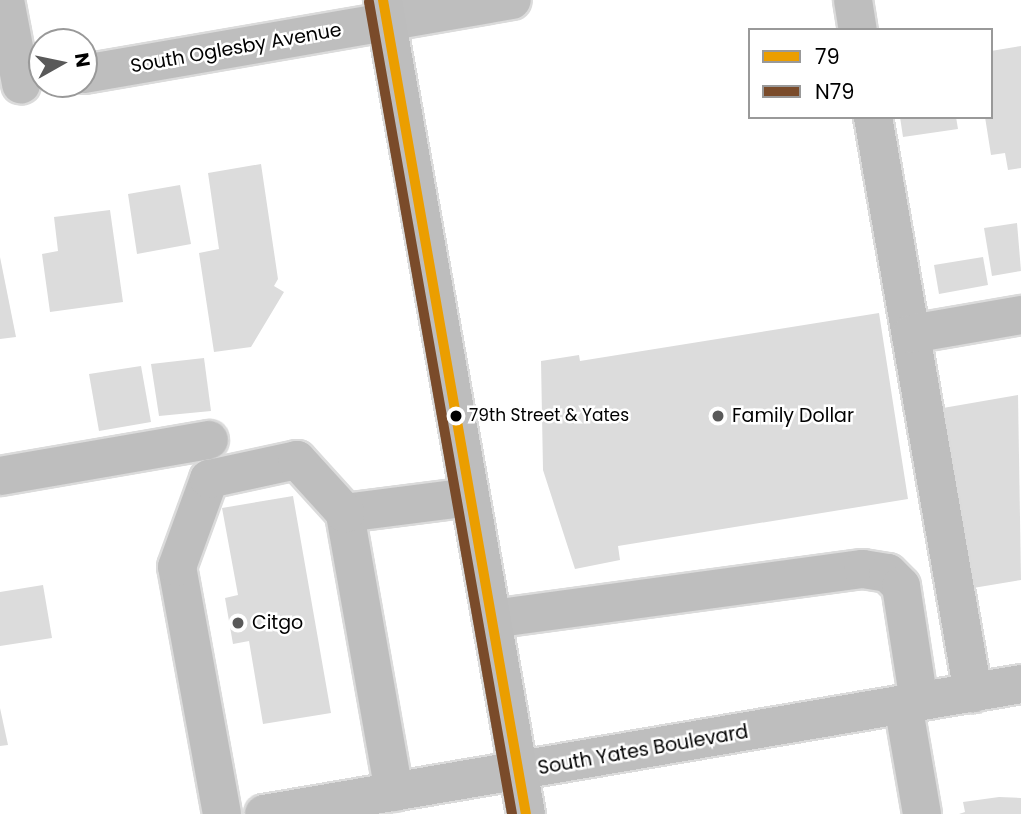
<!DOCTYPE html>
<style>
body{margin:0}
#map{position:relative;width:1021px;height:814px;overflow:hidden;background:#fff;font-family:Poppins,sans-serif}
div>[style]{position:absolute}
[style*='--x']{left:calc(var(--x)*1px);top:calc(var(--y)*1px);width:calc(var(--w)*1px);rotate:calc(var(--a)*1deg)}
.building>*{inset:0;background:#dcdcdc}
.roads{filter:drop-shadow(2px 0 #dbdbdb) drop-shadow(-2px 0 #dbdbdb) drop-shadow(0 2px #dbdbdb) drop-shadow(0 -2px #dbdbdb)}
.minor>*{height:38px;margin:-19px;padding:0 19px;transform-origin:19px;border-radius:19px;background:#bebebe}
.major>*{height:38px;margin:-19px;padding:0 19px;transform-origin:19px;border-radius:19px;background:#bdbdbd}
.bus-1>*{height:10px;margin:-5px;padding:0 5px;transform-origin:5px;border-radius:5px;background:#eb9e00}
.bus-2>*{height:10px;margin:-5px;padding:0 5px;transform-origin:5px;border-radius:5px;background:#7a4b2a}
.dots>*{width:19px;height:19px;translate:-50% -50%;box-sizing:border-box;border:4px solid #fff;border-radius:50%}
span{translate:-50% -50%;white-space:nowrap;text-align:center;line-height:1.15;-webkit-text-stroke:5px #fff;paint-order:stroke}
.bus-label{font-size:17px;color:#000}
.left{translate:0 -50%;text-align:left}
.street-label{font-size:19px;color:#000}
.poi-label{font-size:19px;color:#000}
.legend{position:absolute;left:748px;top:28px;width:245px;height:91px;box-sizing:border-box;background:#fff;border:2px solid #999;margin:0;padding:9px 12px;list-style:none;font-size:21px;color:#000}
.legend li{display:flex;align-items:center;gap:14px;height:35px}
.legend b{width:35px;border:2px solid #999}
.north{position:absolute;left:28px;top:28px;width:70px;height:70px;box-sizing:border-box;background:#fff;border:2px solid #999;border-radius:50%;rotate:81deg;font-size:19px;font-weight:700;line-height:28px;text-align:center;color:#000}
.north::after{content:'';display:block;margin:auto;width:24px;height:32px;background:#595959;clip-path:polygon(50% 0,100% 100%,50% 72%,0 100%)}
</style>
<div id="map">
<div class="building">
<i style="clip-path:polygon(1021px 46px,1021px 168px,1008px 170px,1005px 153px,991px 155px,985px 117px,991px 117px,991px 51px)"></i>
<i style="clip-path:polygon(900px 117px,956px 117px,958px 129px,903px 137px)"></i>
<i style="clip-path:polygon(261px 164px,278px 279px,274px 286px,284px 292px,251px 347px,214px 352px,199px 253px,219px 249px,208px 173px)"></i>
<i style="clip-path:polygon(180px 185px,191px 244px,137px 254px,128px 194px)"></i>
<i style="clip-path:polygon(110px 210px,123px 302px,50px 312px,42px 254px,58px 251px,54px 217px)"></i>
<i style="clip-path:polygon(1017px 223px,1021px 271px,992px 276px,984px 228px)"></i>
<i style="clip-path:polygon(0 257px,16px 337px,0 339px)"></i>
<i style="clip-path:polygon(983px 257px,988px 285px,939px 294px,934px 265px)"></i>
<i style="clip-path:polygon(879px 313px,908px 499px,618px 546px,620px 560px,575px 569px,543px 470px,541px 361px,579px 355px,580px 361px)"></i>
<i style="clip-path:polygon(204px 358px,211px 411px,159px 416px,151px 364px)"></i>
<i style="clip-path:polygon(141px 366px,151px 422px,99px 431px,89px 374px)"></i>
<i style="clip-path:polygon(1018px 395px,1021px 580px,973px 588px,943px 408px)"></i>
<i style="clip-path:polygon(293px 496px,331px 713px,263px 724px,249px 641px,233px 644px,225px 598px,238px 595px,222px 508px)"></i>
<i style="clip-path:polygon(43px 585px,52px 638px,0 646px,0 592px)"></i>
<i style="clip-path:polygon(0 708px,8px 745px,0 746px)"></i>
<i style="clip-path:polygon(999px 797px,1021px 798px,1021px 814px,959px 814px,965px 812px,963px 802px)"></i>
</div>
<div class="roads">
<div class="minor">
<i style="--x:5;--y:0;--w:86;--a:79.2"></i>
<i style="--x:853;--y:0;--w:30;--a:81"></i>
<i style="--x:84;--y:74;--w:434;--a:-9.8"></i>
<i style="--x:873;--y:117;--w:585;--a:80.15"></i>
<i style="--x:911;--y:334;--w:112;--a:-9.8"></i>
<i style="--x:0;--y:476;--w:212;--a:-9.8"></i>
<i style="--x:492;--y:619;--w:374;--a:-7.7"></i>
<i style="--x:863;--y:569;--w:25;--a:9"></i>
<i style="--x:888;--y:573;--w:18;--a:45"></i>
<i style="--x:901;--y:586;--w:117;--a:81.2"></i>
<i style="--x:903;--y:704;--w:112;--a:80.2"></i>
<i style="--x:394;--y:792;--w:283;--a:-100"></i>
<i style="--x:345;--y:513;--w:126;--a:-7.3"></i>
<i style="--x:222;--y:814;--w:251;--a:-100.3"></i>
<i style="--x:177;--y:567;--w:94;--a:-70"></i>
<i style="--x:209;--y:479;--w:90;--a:-12.2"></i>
<i style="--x:297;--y:460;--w:72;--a:47.8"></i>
<i style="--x:264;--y:814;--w:768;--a:-9.74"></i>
</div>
<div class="major">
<i style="--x:383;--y:0;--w:826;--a:80.04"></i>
</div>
</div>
<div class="bus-1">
<i style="--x:383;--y:0;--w:826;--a:80.04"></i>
</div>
<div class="bus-2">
<i style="--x:369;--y:2;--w:824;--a:80.01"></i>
</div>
<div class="dots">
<i style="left:456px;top:416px;background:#000"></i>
<i style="left:718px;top:416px;background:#595959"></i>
<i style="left:238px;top:623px;background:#595959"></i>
</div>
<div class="bus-label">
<span class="left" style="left:469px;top:416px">79th Street &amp; Yates</span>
</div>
<div class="street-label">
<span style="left:236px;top:48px;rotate:-10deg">South Oglesby Avenue</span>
<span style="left:643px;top:750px;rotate:-10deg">South Yates Boulevard</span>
</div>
<div class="poi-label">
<span class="left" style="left:732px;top:416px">Family Dollar</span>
<span class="left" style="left:252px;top:623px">Citgo</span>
</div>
<ul class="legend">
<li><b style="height:9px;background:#eb9e00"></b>79</li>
<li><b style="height:9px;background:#7a4b2a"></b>N79</li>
</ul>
<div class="north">N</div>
</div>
